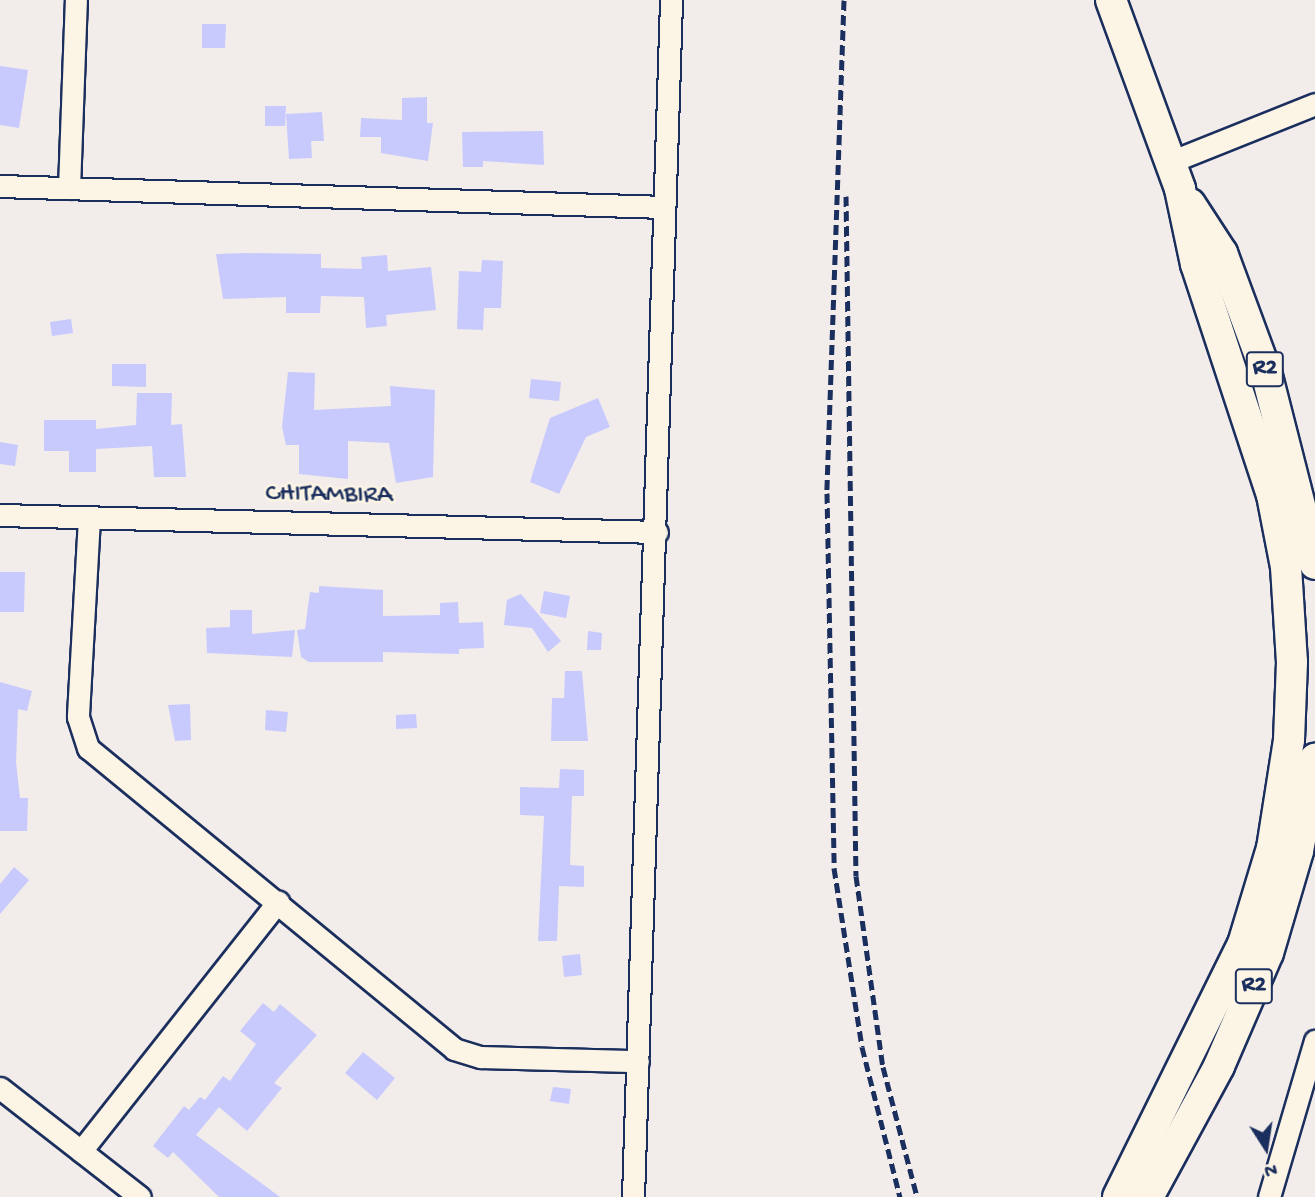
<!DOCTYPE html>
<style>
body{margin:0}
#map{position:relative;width:1315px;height:1197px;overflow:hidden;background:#f2ecea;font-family:"Gochi Hand",sans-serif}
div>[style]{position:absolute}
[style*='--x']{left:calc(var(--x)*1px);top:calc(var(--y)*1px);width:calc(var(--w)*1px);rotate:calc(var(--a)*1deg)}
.building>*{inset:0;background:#c8cafd}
.roads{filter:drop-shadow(2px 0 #1b2f5e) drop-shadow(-2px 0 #1b2f5e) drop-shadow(0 2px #1b2f5e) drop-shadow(0 -2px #1b2f5e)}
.minor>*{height:21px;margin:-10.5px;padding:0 10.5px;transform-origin:10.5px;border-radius:10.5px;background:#fcf5e5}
.highway>*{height:30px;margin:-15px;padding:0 15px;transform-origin:15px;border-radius:15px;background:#fcf5e5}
.rail>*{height:5px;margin-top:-2.5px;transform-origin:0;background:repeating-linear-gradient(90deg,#1b2f5e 0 10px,transparent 0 15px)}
span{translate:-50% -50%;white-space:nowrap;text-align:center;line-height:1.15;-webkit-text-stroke:5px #fcf5e5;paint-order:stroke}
.shield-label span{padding:2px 5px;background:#fcf5e5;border:2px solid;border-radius:5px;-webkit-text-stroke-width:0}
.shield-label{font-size:24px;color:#1b2f5e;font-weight:700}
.street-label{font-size:26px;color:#1b2f5e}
.north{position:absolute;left:1231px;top:1113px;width:70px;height:70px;-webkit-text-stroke:5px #fcf5e5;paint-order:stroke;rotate:168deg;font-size:19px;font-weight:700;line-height:28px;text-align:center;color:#1b2f5e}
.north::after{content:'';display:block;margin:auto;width:24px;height:32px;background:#1b2f5e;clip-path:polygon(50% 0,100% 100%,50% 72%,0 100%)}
</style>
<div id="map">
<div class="building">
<i style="clip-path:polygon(202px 24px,226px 24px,225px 48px,202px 48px)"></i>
<i style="clip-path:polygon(0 66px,28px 70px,19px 128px,0 125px)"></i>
<i style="clip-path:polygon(427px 97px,427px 123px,433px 123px,428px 161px,381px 153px,381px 137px,360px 137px,361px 118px,402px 120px,402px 98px)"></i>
<i style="clip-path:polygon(265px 106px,286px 106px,285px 126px,265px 126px)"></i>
<i style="clip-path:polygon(322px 112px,324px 141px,311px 141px,312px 158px,289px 159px,286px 114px)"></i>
<i style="clip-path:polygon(543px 131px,544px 165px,483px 161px,483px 167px,463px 167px,462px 132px)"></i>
<i style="clip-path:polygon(246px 253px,321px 254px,321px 268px,362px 269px,361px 257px,387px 255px,388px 271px,431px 267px,436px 310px,386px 315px,387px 326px,366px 328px,364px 297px,321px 296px,320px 313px,286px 313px,286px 297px,223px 299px,216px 254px)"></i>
<i style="clip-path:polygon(482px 260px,503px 261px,501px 308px,484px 308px,483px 330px,457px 329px,459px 271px,481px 272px)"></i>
<i style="clip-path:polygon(71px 319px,73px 333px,52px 336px,50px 322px)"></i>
<i style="clip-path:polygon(112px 364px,146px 364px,146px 387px,112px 386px)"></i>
<i style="clip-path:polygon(288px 372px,315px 373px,314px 410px,391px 406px,390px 386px,435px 390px,433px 477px,396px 483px,389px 443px,348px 441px,348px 479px,299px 474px,299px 445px,286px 445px,282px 427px)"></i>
<i style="clip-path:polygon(531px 379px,561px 382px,559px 401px,529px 398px)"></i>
<i style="clip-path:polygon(137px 393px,172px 393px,171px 425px,182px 424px,186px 477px,154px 477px,152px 446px,96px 449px,96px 472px,69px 472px,69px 451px,44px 451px,44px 420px,96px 420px,96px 429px,136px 425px)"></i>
<i style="clip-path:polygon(598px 398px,610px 427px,586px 437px,559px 494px,530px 482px,550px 418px)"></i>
<i style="clip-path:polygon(0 442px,18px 445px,15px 466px,0 464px)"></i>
<i style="clip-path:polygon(0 572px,25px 572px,24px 612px,0 612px)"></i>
<i style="clip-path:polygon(319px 586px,383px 590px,383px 616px,440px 615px,440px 603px,458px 602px,459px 623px,483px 622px,484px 648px,459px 649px,459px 654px,383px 652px,383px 662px,309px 662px,301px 657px,297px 630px,305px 629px,310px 592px,319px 593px)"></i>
<i style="clip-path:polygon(544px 591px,570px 596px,566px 618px,540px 613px)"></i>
<i style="clip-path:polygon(521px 594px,561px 641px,548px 652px,532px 628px,504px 625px,507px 600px)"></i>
<i style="clip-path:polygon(230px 610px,252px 610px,252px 634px,295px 630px,292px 657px,207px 653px,206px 628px,230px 627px)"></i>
<i style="clip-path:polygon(588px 631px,602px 633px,601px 650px,587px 650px)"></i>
<i style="clip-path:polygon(565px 671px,582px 671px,588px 741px,551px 741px,552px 698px,564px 698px)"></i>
<i style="clip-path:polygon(0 682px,32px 691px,27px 711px,18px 709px,16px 762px,20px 798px,28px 798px,27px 831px,0 831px)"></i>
<i style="clip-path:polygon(190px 704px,191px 740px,175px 741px,168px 705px)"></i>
<i style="clip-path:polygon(266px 710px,288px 712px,286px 732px,265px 730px)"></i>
<i style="clip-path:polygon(416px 714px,417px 728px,396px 729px,396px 715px)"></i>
<i style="clip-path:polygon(560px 769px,584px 770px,584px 796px,572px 796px,570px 865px,584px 866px,584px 887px,559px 886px,557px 941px,538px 941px,544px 816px,520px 815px,520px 787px,559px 788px)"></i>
<i style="clip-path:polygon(14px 867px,29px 880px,0 914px,0 884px)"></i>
<i style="clip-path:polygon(580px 954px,582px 975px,564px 977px,562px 956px)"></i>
<i style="clip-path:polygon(263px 1003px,274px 1012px,280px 1004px,317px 1035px,274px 1083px,282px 1088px,247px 1131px,219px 1107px,196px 1135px,280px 1197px,219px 1197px,173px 1152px,168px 1158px,153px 1146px,184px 1106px,189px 1110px,200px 1097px,205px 1100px,223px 1076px,230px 1081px,256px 1044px,240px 1031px)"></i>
<i style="clip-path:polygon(363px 1052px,395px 1078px,377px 1100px,345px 1073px)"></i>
<i style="clip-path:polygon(553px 1087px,571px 1089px,569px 1104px,550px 1101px)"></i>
</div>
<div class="roads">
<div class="minor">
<i style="--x:1170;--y:162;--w:156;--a:-21.8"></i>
<i style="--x:0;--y:186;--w:663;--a:1.81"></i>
<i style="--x:69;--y:188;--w:188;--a:-87.9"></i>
<i style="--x:0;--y:515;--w:657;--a:1.48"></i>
<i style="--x:89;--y:518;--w:199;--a:93.2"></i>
<i style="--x:78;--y:717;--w:33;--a:72"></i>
<i style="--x:88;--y:748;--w:474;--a:39.4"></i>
<i style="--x:454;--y:1049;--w:28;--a:17"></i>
<i style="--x:481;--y:1057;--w:157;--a:1.5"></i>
<i style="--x:0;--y:1088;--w:177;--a:37.9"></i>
<i style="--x:81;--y:1151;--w:318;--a:-51.7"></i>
<i style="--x:633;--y:1197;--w:1198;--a:-88.18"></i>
<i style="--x:1269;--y:1197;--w:163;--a:-73.6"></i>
</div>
<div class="highway">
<i style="--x:1111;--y:0;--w:201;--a:69.9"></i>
<i style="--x:1180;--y:189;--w:77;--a:78"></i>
<i style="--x:1196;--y:264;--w:243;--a:71.8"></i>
<i style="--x:1272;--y:495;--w:73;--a:79"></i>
<i style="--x:1286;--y:567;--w:95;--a:86.4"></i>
<i style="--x:1292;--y:662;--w:78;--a:92.2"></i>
<i style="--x:1289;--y:740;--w:109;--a:98.9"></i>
<i style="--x:1272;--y:848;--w:100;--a:106.8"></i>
<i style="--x:1243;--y:944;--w:282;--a:116.3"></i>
<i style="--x:1190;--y:204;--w:59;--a:56.9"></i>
<i style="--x:1222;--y:253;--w:127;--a:69.7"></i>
<i style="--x:1266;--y:372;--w:198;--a:75.7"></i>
<i style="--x:1148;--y:1197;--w:149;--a:-61.5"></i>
<i style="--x:1219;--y:1066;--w:123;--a:-66.6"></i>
<i style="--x:1268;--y:953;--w:106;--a:-73.6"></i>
<i style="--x:1298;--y:851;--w:94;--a:-79.5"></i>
</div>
</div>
<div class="rail">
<i style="--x:844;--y:0;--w:493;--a:92"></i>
<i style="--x:827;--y:493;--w:375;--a:88.9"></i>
<i style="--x:834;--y:868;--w:181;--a:81.1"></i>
<i style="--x:862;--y:1047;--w:155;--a:75.8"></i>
<i style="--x:846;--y:196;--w:680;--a:89.16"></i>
<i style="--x:856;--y:876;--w:193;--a:82"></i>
<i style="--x:883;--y:1067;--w:134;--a:75.3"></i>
</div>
<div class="shield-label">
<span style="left:1265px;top:369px">R2</span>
<span style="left:1254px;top:986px">R2</span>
</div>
<div class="street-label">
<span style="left:329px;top:496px;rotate:1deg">CHITAMBIRA</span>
</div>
<div class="north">N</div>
</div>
